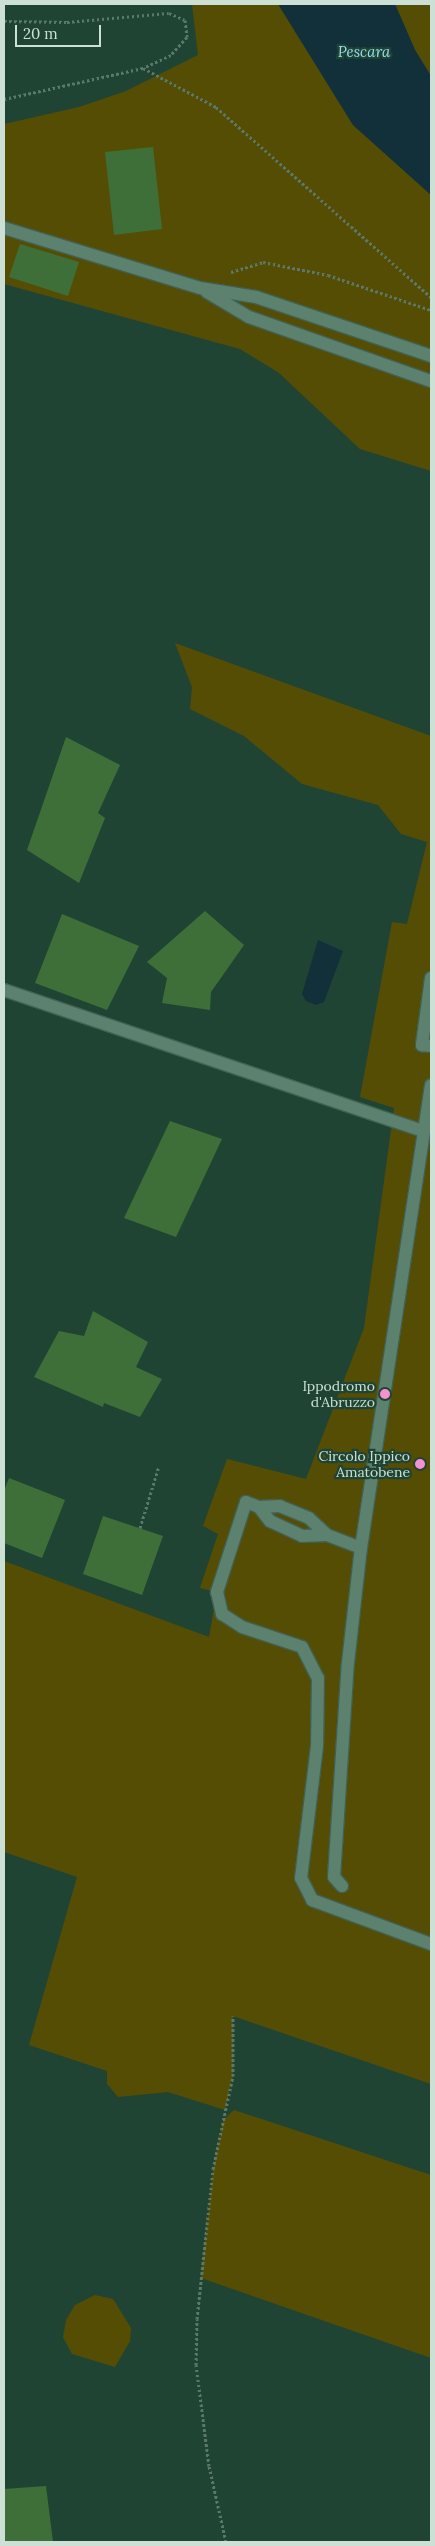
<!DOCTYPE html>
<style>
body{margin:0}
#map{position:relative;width:435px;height:2546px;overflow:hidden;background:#204433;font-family:Lora,serif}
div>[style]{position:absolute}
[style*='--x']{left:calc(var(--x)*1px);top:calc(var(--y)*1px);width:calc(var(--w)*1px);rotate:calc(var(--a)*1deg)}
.green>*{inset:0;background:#564d05}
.water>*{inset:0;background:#12303a}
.building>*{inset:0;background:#3e6f38}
.path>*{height:3px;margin-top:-1.5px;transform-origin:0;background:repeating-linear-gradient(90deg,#5a796a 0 2.5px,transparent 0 5px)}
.roads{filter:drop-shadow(1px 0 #406153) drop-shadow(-1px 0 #406153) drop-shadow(0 1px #406153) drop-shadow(0 -1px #406153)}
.service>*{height:12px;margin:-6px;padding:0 6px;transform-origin:6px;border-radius:6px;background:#5c816e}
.dots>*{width:14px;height:14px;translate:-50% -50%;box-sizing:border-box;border:2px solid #204433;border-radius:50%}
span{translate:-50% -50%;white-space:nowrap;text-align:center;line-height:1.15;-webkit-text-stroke:4.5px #204433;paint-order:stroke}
.poi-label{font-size:14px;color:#cce0d5}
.right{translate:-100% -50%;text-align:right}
.water-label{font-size:15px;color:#95dbf3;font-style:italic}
.frame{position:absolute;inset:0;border:5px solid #cce0d5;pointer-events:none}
.scale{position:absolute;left:15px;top:25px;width:86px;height:22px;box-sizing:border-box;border:2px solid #cce0d5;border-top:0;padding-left:6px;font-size:15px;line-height:18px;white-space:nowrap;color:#cce0d5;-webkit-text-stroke:4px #204433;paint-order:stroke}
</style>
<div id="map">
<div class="green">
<i style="clip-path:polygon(192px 4px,278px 4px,353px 125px,431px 195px,431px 471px,360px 449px,279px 373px,240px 349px,4px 284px,4px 124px,79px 107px,126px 91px,198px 55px)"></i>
<i style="clip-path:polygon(395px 4px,431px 4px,431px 76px,415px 50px)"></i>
<i style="clip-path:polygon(175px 643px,431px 736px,431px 2084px,233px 2016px,233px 2076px,225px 2110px,168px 2092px,118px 2097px,107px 2084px,107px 2071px,29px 2045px,77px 1877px,4px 1852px,4px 1561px,209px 1637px,217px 1592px,200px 1588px,218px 1534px,203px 1526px,227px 1459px,306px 1479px,364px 1328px,394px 1108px,360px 1097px,392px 922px,407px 924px,427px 842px,401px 834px,378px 805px,302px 784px,244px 736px,190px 709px,192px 687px)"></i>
<i style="clip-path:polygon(234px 2110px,431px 2175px,431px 2358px,201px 2278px,213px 2169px,223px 2120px)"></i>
<i style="clip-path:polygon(95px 2295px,113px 2299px,131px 2328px,130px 2341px,115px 2367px,72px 2354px,63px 2337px,66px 2320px,75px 2305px)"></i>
</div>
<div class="water">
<i style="clip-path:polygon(278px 4px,395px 4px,415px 50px,431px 76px,431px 195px,353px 125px)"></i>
<i style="clip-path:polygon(318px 940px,343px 951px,324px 1002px,316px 1005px,306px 1001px,302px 994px)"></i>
</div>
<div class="building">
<i style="clip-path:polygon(153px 147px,162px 229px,114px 235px,105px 152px)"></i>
<i style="clip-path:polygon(20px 244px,79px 262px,68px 296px,9px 277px)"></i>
<i style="clip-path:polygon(66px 737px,120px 765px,98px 813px,105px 818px,79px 883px,27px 850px)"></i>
<i style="clip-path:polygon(205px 911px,244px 945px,211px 992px,210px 1010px,162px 1003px,167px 978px,147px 962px)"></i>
<i style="clip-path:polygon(62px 914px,139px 946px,107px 1010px,35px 983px)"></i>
<i style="clip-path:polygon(170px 1121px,222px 1139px,176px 1237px,124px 1218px)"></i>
<i style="clip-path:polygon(93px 1311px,148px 1342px,136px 1367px,162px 1379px,140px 1417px,104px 1403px,103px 1407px,34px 1377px,59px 1331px,84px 1336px)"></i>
<i style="clip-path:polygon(9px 1478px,65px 1500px,42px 1558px,4px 1543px,4px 1491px)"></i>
<i style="clip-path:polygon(103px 1516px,163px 1536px,142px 1595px,83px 1574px)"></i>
<i style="clip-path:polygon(46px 2486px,53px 2542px,4px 2542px,4px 2489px)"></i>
</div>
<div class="path">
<i style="--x:4;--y:21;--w:63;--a:0.9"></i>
<i style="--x:67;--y:22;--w:102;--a:-5"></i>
<i style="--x:169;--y:13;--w:17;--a:24"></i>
<i style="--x:185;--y:20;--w:17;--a:83"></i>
<i style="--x:187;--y:37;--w:24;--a:132"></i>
<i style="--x:171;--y:55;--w:31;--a:155"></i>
<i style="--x:143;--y:68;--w:142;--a:167.4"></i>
<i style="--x:143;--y:68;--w:83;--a:28.1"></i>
<i style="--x:216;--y:107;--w:287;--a:41.5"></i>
<i style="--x:231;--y:272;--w:34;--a:-17"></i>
<i style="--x:263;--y:262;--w:66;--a:11.3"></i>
<i style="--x:328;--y:275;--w:109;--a:18.8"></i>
<i style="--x:140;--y:1528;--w:65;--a:-73"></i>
<i style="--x:226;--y:2542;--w:78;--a:-102.6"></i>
<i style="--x:209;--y:2466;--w:102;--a:-97.3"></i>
<i style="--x:196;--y:2365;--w:46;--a:-88.8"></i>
<i style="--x:197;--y:2319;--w:151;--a:-83.9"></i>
<i style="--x:213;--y:2169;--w:95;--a:-77.9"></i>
<i style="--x:233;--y:2076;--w:60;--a:-90"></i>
</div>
<div class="roads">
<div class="service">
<i style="--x:4;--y:228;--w:205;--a:17"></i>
<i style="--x:200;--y:288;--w:57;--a:9.1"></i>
<i style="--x:256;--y:297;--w:185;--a:18.6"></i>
<i style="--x:207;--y:292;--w:49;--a:30.8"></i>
<i style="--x:249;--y:317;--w:193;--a:19.4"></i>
<i style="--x:431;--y:978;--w:68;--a:97.7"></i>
<i style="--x:422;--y:1045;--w:9;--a:6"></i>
<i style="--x:4;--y:990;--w:441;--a:18.6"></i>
<i style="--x:259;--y:1507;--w:18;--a:52"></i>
<i style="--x:270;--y:1521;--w:35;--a:25"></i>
<i style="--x:302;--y:1536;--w:25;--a:-2"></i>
<i style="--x:361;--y:1548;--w:36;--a:-159"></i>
<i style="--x:327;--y:1535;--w:25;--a:-137"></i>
<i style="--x:309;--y:1518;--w:31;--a:-158"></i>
<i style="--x:280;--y:1506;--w:21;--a:177"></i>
<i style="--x:259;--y:1507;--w:14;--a:-159"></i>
<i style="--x:246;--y:1502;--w:95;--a:107.9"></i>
<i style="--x:217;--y:1592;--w:23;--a:77"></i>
<i style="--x:222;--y:1614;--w:24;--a:33"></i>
<i style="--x:242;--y:1627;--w:63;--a:18.4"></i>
<i style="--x:302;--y:1647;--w:35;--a:63"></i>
<i style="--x:318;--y:1678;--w:68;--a:90.8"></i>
<i style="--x:317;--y:1746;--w:133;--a:96.9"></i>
<i style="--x:301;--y:1878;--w:25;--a:63"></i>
<i style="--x:312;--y:1900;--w:127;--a:20.3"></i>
<i style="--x:342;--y:1886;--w:12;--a:-132"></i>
<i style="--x:334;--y:1877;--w:214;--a:-86.3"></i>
<i style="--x:348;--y:1663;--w:116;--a:-83.6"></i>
<i style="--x:361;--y:1548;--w:468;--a:-81.4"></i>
</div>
</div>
<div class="dots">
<i style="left:385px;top:1394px;background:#f591d1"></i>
<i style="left:420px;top:1464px;background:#f591d1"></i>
</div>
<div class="poi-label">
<span class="right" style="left:375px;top:1394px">Ippodromo<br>d'Abruzzo</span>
<span class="right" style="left:410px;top:1464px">Circolo Ippico<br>Amatobene</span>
</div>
<div class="water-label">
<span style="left:364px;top:52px">Pescara</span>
</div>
<div class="frame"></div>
<div class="scale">20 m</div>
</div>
